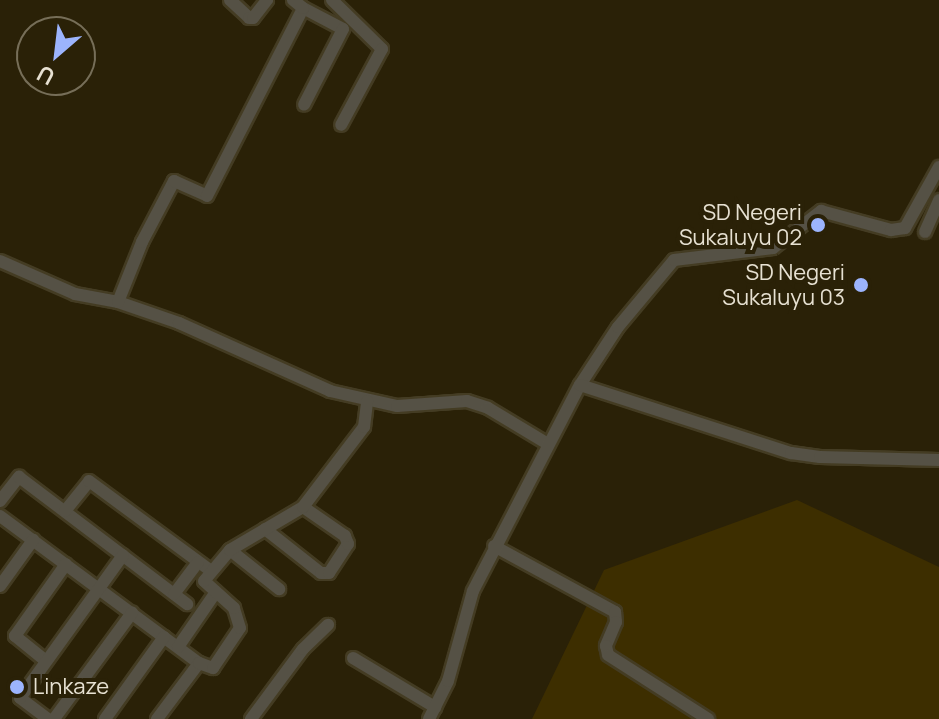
<!DOCTYPE html>
<style>
body{margin:0}
#map{position:relative;width:939px;height:719px;overflow:hidden;background:#2a2107;font-family:Manrope,sans-serif}
div>[style]{position:absolute}
[style*='--x']{left:calc(var(--x)*1px);top:calc(var(--y)*1px);width:calc(var(--w)*1px);rotate:calc(var(--a)*1deg)}
.green>*{inset:0;background:#3d2e00}
.roads{filter:drop-shadow(2px 0 #443c23) drop-shadow(-2px 0 #443c23) drop-shadow(0 2px #443c23) drop-shadow(0 -2px #443c23)}
.minor>*{height:12px;margin:-6px;padding:0 6px;transform-origin:6px;border-radius:6px;background:#555145}
.dots>*{width:22px;height:22px;translate:-50% -50%;box-sizing:border-box;border:4px solid #2a2107;border-radius:50%}
span{translate:-50% -50%;white-space:nowrap;text-align:center;line-height:1.15;-webkit-text-stroke:8px #2a2107;paint-order:stroke}
.poi-label{font-size:22px;color:#e7e1d2}
.right{translate:-100% -50%;text-align:right}
.left{translate:0 -50%;text-align:left}
.north{position:absolute;left:16px;top:16px;width:80px;height:80px;box-sizing:border-box;background:#2a2107;border:2px solid #766e58;border-radius:50%;rotate:208deg;font-size:22px;font-weight:700;line-height:32px;text-align:center;color:#e7e1d2}
.north::after{content:'';display:block;margin:auto;width:28px;height:36px;background:#9cb4fd;clip-path:polygon(50% 0,100% 100%,50% 72%,0 100%)}
</style>
<div id="map">
<div class="green">
<i style="clip-path:polygon(797px 500px,939px 567px,939px 719px,532px 719px,604px 570px)"></i>
</div>
<div class="roads">
<div class="minor">
<i style="--x:230;--y:0;--w:26;--a:43"></i>
<i style="--x:249;--y:18;--w:4;--a:0"></i>
<i style="--x:253;--y:18;--w:23;--a:-52"></i>
<i style="--x:332;--y:0;--w:70;--a:44.4"></i>
<i style="--x:382;--y:49;--w:86;--a:118.3"></i>
<i style="--x:303;--y:8;--w:45;--a:27.7"></i>
<i style="--x:343;--y:29;--w:85;--a:117.2"></i>
<i style="--x:925;--y:232;--w:35;--a:-66"></i>
<i style="--x:0;--y:261;--w:82;--a:23.7"></i>
<i style="--x:75;--y:294;--w:44;--a:10.5"></i>
<i style="--x:118;--y:302;--w:65;--a:19"></i>
<i style="--x:179;--y:323;--w:166;--a:24.2"></i>
<i style="--x:330;--y:391;--w:69;--a:12.6"></i>
<i style="--x:397;--y:406;--w:70;--a:-4.1"></i>
<i style="--x:467;--y:401;--w:22;--a:18"></i>
<i style="--x:488;--y:408;--w:70;--a:31"></i>
<i style="--x:118;--y:302;--w:65;--a:-68.2"></i>
<i style="--x:142;--y:242;--w:69;--a:-62.3"></i>
<i style="--x:174;--y:181;--w:36;--a:24"></i>
<i style="--x:207;--y:196;--w:211;--a:-62.9"></i>
<i style="--x:303;--y:8;--w:13;--a:-141"></i>
<i style="--x:580;--y:385;--w:69;--a:-56.8"></i>
<i style="--x:618;--y:327;--w:87;--a:-50.1"></i>
<i style="--x:674;--y:260;--w:100;--a:-6.9"></i>
<i style="--x:773;--y:248;--w:61;--a:-37.6"></i>
<i style="--x:821;--y:211;--w:73;--a:15.2"></i>
<i style="--x:891;--y:230;--w:14;--a:-8"></i>
<i style="--x:905;--y:228;--w:70;--a:-60.9"></i>
<i style="--x:0;--y:501;--w:31;--a:-52"></i>
<i style="--x:19;--y:477;--w:211;--a:37.1"></i>
<i style="--x:65;--y:511;--w:38;--a:-51"></i>
<i style="--x:89;--y:481;--w:152;--a:36.4"></i>
<i style="--x:0;--y:516;--w:247;--a:36.5"></i>
<i style="--x:265;--y:529;--w:71;--a:38.2"></i>
<i style="--x:321;--y:573;--w:8;--a:0"></i>
<i style="--x:329;--y:573;--w:35;--a:-57"></i>
<i style="--x:348;--y:544;--w:9;--a:-111"></i>
<i style="--x:345;--y:536;--w:51;--a:-145.4"></i>
<i style="--x:494;--y:546;--w:138;--a:28.6"></i>
<i style="--x:615;--y:612;--w:10;--a:84"></i>
<i style="--x:616;--y:622;--w:26;--a:113"></i>
<i style="--x:606;--y:646;--w:9;--a:77"></i>
<i style="--x:608;--y:655;--w:119;--a:32.6"></i>
<i style="--x:230;--y:550;--w:63;--a:38.5"></i>
<i style="--x:0;--y:586;--w:57;--a:-54.3"></i>
<i style="--x:174;--y:594;--w:40;--a:-53"></i>
<i style="--x:178;--y:647;--w:67;--a:-55.4"></i>
<i style="--x:353;--y:658;--w:96;--a:30.9"></i>
<i style="--x:46;--y:661;--w:40;--a:-141"></i>
<i style="--x:15;--y:636;--w:88;--a:-54.7"></i>
<i style="--x:48;--y:719;--w:35;--a:-143"></i>
<i style="--x:20;--y:698;--w:176;--a:-54.2"></i>
<i style="--x:54;--y:719;--w:132;--a:-53.7"></i>
<i style="--x:105;--y:719;--w:101;--a:-54.3"></i>
<i style="--x:157;--y:719;--w:70;--a:-53.1"></i>
<i style="--x:199;--y:663;--w:15;--a:20"></i>
<i style="--x:213;--y:668;--w:48;--a:-56"></i>
<i style="--x:240;--y:628;--w:21;--a:-107"></i>
<i style="--x:234;--y:608;--w:40;--a:-138"></i>
<i style="--x:204;--y:581;--w:40;--a:-50"></i>
<i style="--x:230;--y:550;--w:85;--a:-30.5"></i>
<i style="--x:303;--y:507;--w:101;--a:-52.7"></i>
<i style="--x:364;--y:427;--w:26;--a:-83"></i>
<i style="--x:251;--y:719;--w:87;--a:-53.4"></i>
<i style="--x:303;--y:649;--w:35;--a:-44"></i>
<i style="--x:429;--y:719;--w:42;--a:-63.4"></i>
<i style="--x:448;--y:681;--w:93;--a:-74.5"></i>
<i style="--x:473;--y:591;--w:232;--a:-62.6"></i>
<i style="--x:580;--y:385;--w:222;--a:17.9"></i>
<i style="--x:791;--y:453;--w:29;--a:8"></i>
<i style="--x:820;--y:457;--w:119;--a:1.4"></i>
</div>
</div>
<div class="dots">
<i style="left:818px;top:225px;background:#9cb4fd"></i>
<i style="left:861px;top:285px;background:#9cb4fd"></i>
<i style="left:17px;top:687px;background:#9cb4fd"></i>
</div>
<div class="poi-label">
<span class="right" style="left:802px;top:225px">SD Negeri<br>Sukaluyu 02</span>
<span class="right" style="left:845px;top:285px">SD Negeri<br>Sukaluyu 03</span>
<span class="left" style="left:33px;top:687px">Linkaze</span>
</div>
<div class="north">U</div>
</div>
